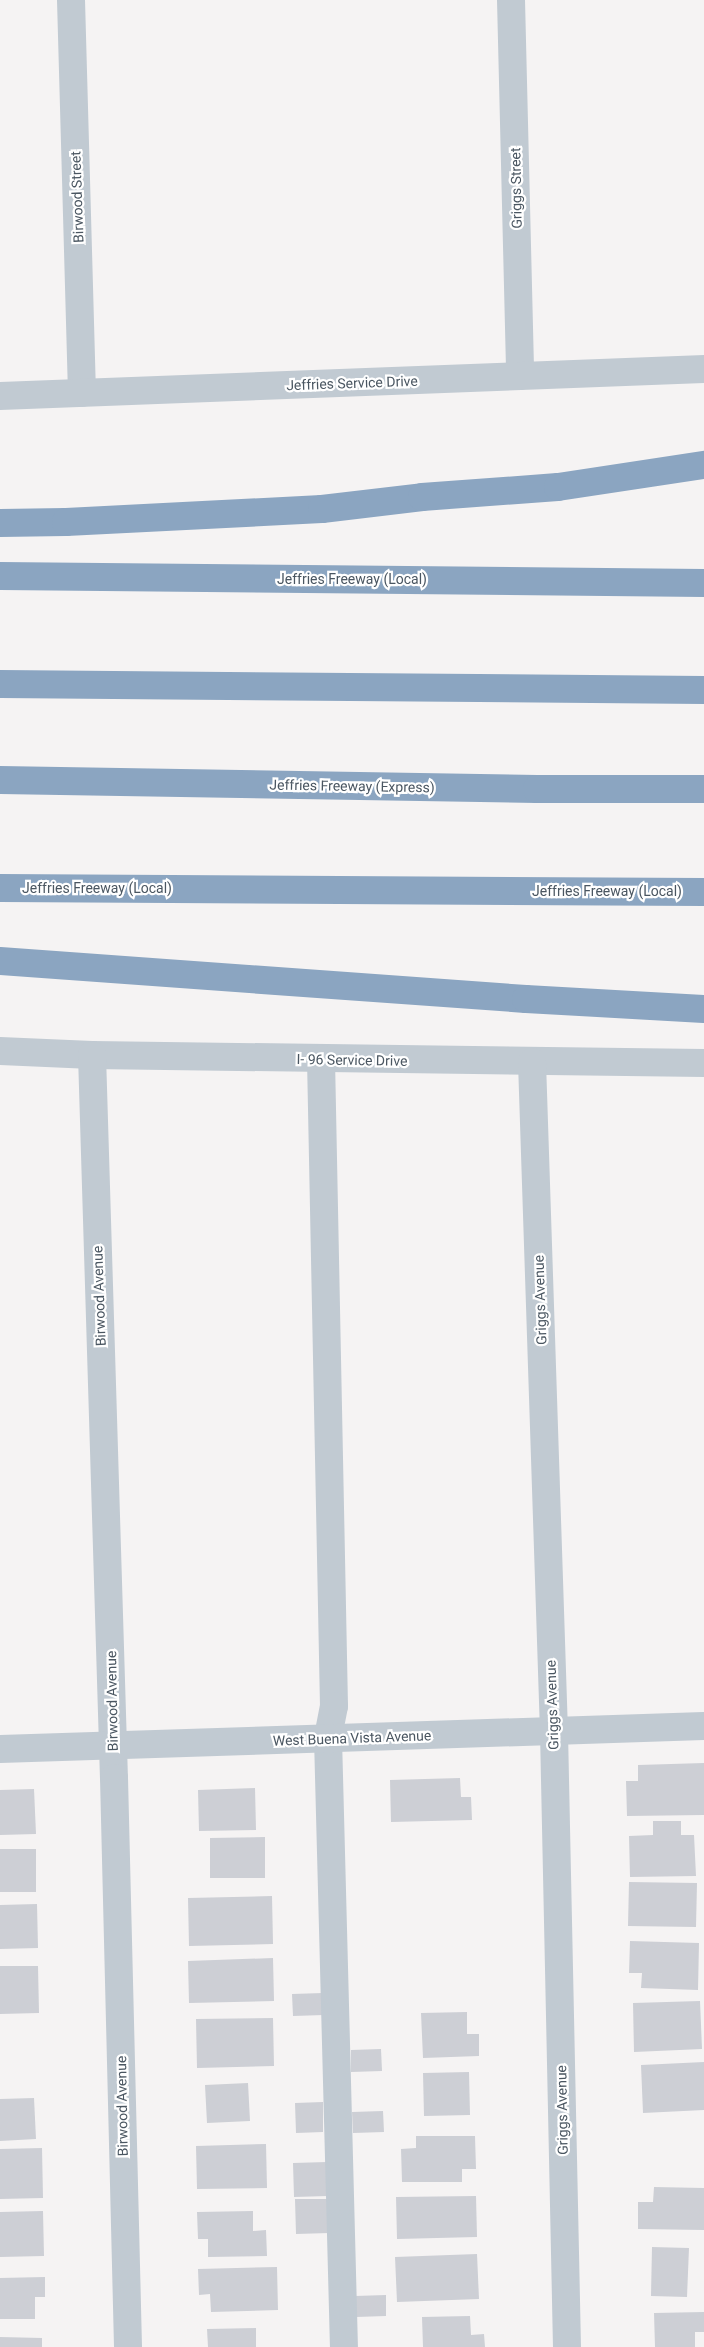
<!DOCTYPE html>
<style>
body{margin:0}
#map{position:relative;width:704px;height:2347px;overflow:hidden;background:#f5f3f3;font-family:Roboto,sans-serif}
div>[style]{position:absolute}
[style*='--x']{left:calc(var(--x)*1px);top:calc(var(--y)*1px);width:calc(var(--w)*1px);rotate:calc(var(--a)*1deg)}
.building>*{inset:0;background:#cdcfd5}
.minor>*{height:28px;margin:-14px;padding:0 14px;transform-origin:14px;border-radius:14px;background:#c1cad2}
.highway>*{height:28px;margin:-14px;padding:0 14px;transform-origin:14px;border-radius:14px;background:#8ba5c1}
span{translate:-50% -50%;white-space:nowrap;text-align:center;line-height:1.15;-webkit-text-stroke:4.5px #fff;paint-order:stroke}
.street-label{font-size:14px;color:#4a5661}
</style>
<div id="map">
<div class="building">
<i style="clip-path:polygon(704px 1763px,704px 1815px,627px 1816px,626px 1781px,638px 1781px,638px 1765px)"></i>
<i style="clip-path:polygon(460px 1778px,461px 1797px,471px 1797px,472px 1820px,391px 1822px,390px 1780px)"></i>
<i style="clip-path:polygon(255px 1788px,256px 1830px,199px 1831px,198px 1790px)"></i>
<i style="clip-path:polygon(34px 1789px,36px 1834px,0 1835px,0 1790px)"></i>
<i style="clip-path:polygon(653px 1821px,681px 1821px,681px 1835px,694px 1835px,696px 1876px,630px 1877px,629px 1836px,653px 1835px)"></i>
<i style="clip-path:polygon(265px 1837px,265px 1878px,210px 1878px,210px 1838px)"></i>
<i style="clip-path:polygon(0 1849px,36px 1849px,36px 1892px,0 1892px)"></i>
<i style="clip-path:polygon(629px 1882px,697px 1883px,696px 1927px,628px 1926px)"></i>
<i style="clip-path:polygon(272px 1896px,273px 1944px,189px 1946px,188px 1898px)"></i>
<i style="clip-path:polygon(37px 1904px,38px 1948px,0 1949px,0 1905px)"></i>
<i style="clip-path:polygon(630px 1941px,699px 1943px,698px 1990px,641px 1988px,642px 1973px,629px 1973px)"></i>
<i style="clip-path:polygon(273px 1958px,274px 2001px,189px 2003px,188px 1961px)"></i>
<i style="clip-path:polygon(0 1966px,38px 1966px,39px 2013px,0 2014px)"></i>
<i style="clip-path:polygon(323px 1993px,324px 2015px,293px 2016px,292px 1994px)"></i>
<i style="clip-path:polygon(700px 2001px,702px 2049px,634px 2052px,633px 2003px)"></i>
<i style="clip-path:polygon(467px 2012px,467px 2034px,479px 2034px,479px 2056px,423px 2058px,421px 2013px)"></i>
<i style="clip-path:polygon(273px 2018px,274px 2066px,197px 2068px,196px 2019px)"></i>
<i style="clip-path:polygon(381px 2049px,382px 2071px,351px 2072px,351px 2050px)"></i>
<i style="clip-path:polygon(704px 2062px,704px 2110px,643px 2113px,641px 2065px)"></i>
<i style="clip-path:polygon(469px 2072px,470px 2115px,424px 2116px,423px 2073px)"></i>
<i style="clip-path:polygon(248px 2083px,250px 2121px,207px 2123px,205px 2085px)"></i>
<i style="clip-path:polygon(34px 2098px,36px 2139px,0 2141px,0 2099px)"></i>
<i style="clip-path:polygon(323px 2102px,323px 2132px,296px 2133px,295px 2103px)"></i>
<i style="clip-path:polygon(383px 2111px,384px 2132px,353px 2133px,352px 2112px)"></i>
<i style="clip-path:polygon(416px 2136px,475px 2136px,476px 2169px,462px 2169px,462px 2182px,402px 2182px,401px 2149px,416px 2148px)"></i>
<i style="clip-path:polygon(266px 2144px,267px 2188px,197px 2189px,196px 2146px)"></i>
<i style="clip-path:polygon(42px 2148px,43px 2198px,0 2199px,0 2149px)"></i>
<i style="clip-path:polygon(327px 2162px,328px 2196px,294px 2197px,293px 2163px)"></i>
<i style="clip-path:polygon(654px 2187px,704px 2188px,704px 2230px,638px 2229px,638px 2202px,653px 2202px)"></i>
<i style="clip-path:polygon(476px 2196px,477px 2237px,397px 2239px,396px 2197px)"></i>
<i style="clip-path:polygon(295px 2199px,328px 2199px,329px 2233px,296px 2234px)"></i>
<i style="clip-path:polygon(43px 2211px,44px 2256px,0 2257px,0 2212px)"></i>
<i style="clip-path:polygon(253px 2211px,253px 2231px,266px 2230px,267px 2256px,208px 2257px,208px 2239px,198px 2239px,197px 2212px)"></i>
<i style="clip-path:polygon(652px 2247px,689px 2248px,687px 2297px,651px 2296px)"></i>
<i style="clip-path:polygon(477px 2254px,479px 2299px,397px 2302px,395px 2257px)"></i>
<i style="clip-path:polygon(277px 2267px,278px 2310px,211px 2312px,210px 2294px,199px 2295px,198px 2269px)"></i>
<i style="clip-path:polygon(45px 2277px,45px 2297px,35px 2297px,35px 2319px,0 2319px,0 2278px)"></i>
<i style="clip-path:polygon(386px 2295px,386px 2316px,356px 2317px,355px 2296px)"></i>
<i style="clip-path:polygon(704px 2312px,704px 2332px,695px 2332px,695px 2347px,655px 2347px,654px 2313px)"></i>
<i style="clip-path:polygon(470px 2316px,471px 2335px,484px 2334px,485px 2347px,423px 2347px,422px 2317px)"></i>
<i style="clip-path:polygon(256px 2328px,256px 2347px,208px 2347px,207px 2329px)"></i>
<i style="clip-path:polygon(0 2337px,42px 2338px,42px 2347px,0 2347px)"></i>
</div>
<div class="minor">
<i style="--x:71;--y:0;--w:393;--a:88.4"></i>
<i style="--x:511;--y:0;--w:376;--a:88.6"></i>
<i style="--x:0;--y:396;--w:705;--a:-2.2"></i>
<i style="--x:0;--y:1051;--w:92;--a:2.5"></i>
<i style="--x:92;--y:1055;--w:612;--a:0.75"></i>
<i style="--x:92;--y:1055;--w:723;--a:88.26"></i>
<i style="--x:114;--y:1778;--w:569;--a:88.59"></i>
<i style="--x:321;--y:1059;--w:647;--a:88.85"></i>
<i style="--x:334;--y:1706;--w:33;--a:101"></i>
<i style="--x:328;--y:1738;--w:609;--a:88.5"></i>
<i style="--x:532;--y:1062;--w:670;--a:88.12"></i>
<i style="--x:554;--y:1732;--w:615;--a:88.79"></i>
<i style="--x:0;--y:1749;--w:704;--a:-1.87"></i>
</div>
<div class="highway">
<i style="--x:0;--y:523;--w:66;--a:-0.9"></i>
<i style="--x:66;--y:522;--w:256;--a:-2.9"></i>
<i style="--x:322;--y:509;--w:101;--a:-6.8"></i>
<i style="--x:422;--y:497;--w:136;--a:-4.2"></i>
<i style="--x:558;--y:487;--w:148;--a:-8.6"></i>
<i style="--x:0;--y:576;--w:704;--a:0.57"></i>
<i style="--x:0;--y:684;--w:704;--a:0.49"></i>
<i style="--x:0;--y:780;--w:537;--a:0.96"></i>
<i style="--x:537;--y:789;--w:167;--a:0"></i>
<i style="--x:0;--y:888;--w:704;--a:0.33"></i>
<i style="--x:0;--y:961;--w:527;--a:4.13"></i>
<i style="--x:526;--y:999;--w:178;--a:3.2"></i>
</div>
<div class="street-label">
<span style="left:516px;top:188px;rotate:-91deg">Griggs Street</span>
<span style="left:77px;top:197px;rotate:-92deg">Birwood Street</span>
<span style="left:352px;top:383px;rotate:-2deg">Jeffries Service Drive</span>
<span style="left:352px;top:579px">Jeffries Freeway (Local)</span>
<span style="left:352px;top:786px;rotate:1deg">Jeffries Freeway (Express)</span>
<span style="left:97px;top:888px">Jeffries Freeway (Local)</span>
<span style="left:607px;top:891px">Jeffries Freeway (Local)</span>
<span style="left:352px;top:1060px;rotate:1deg">I- 96 Service Drive</span>
<span style="left:99px;top:1296px;rotate:-92deg">Birwood Avenue</span>
<span style="left:540px;top:1300px;rotate:-92deg">Griggs Avenue</span>
<span style="left:112px;top:1701px;rotate:-91deg">Birwood Avenue</span>
<span style="left:552px;top:1705px;rotate:-92deg">Griggs Avenue</span>
<span style="left:352px;top:1738px;rotate:-2deg">West Buena Vista Avenue</span>
<span style="left:122px;top:2106px;rotate:-91deg">Birwood Avenue</span>
<span style="left:562px;top:2110px;rotate:-91deg">Griggs Avenue</span>
</div>
</div>
